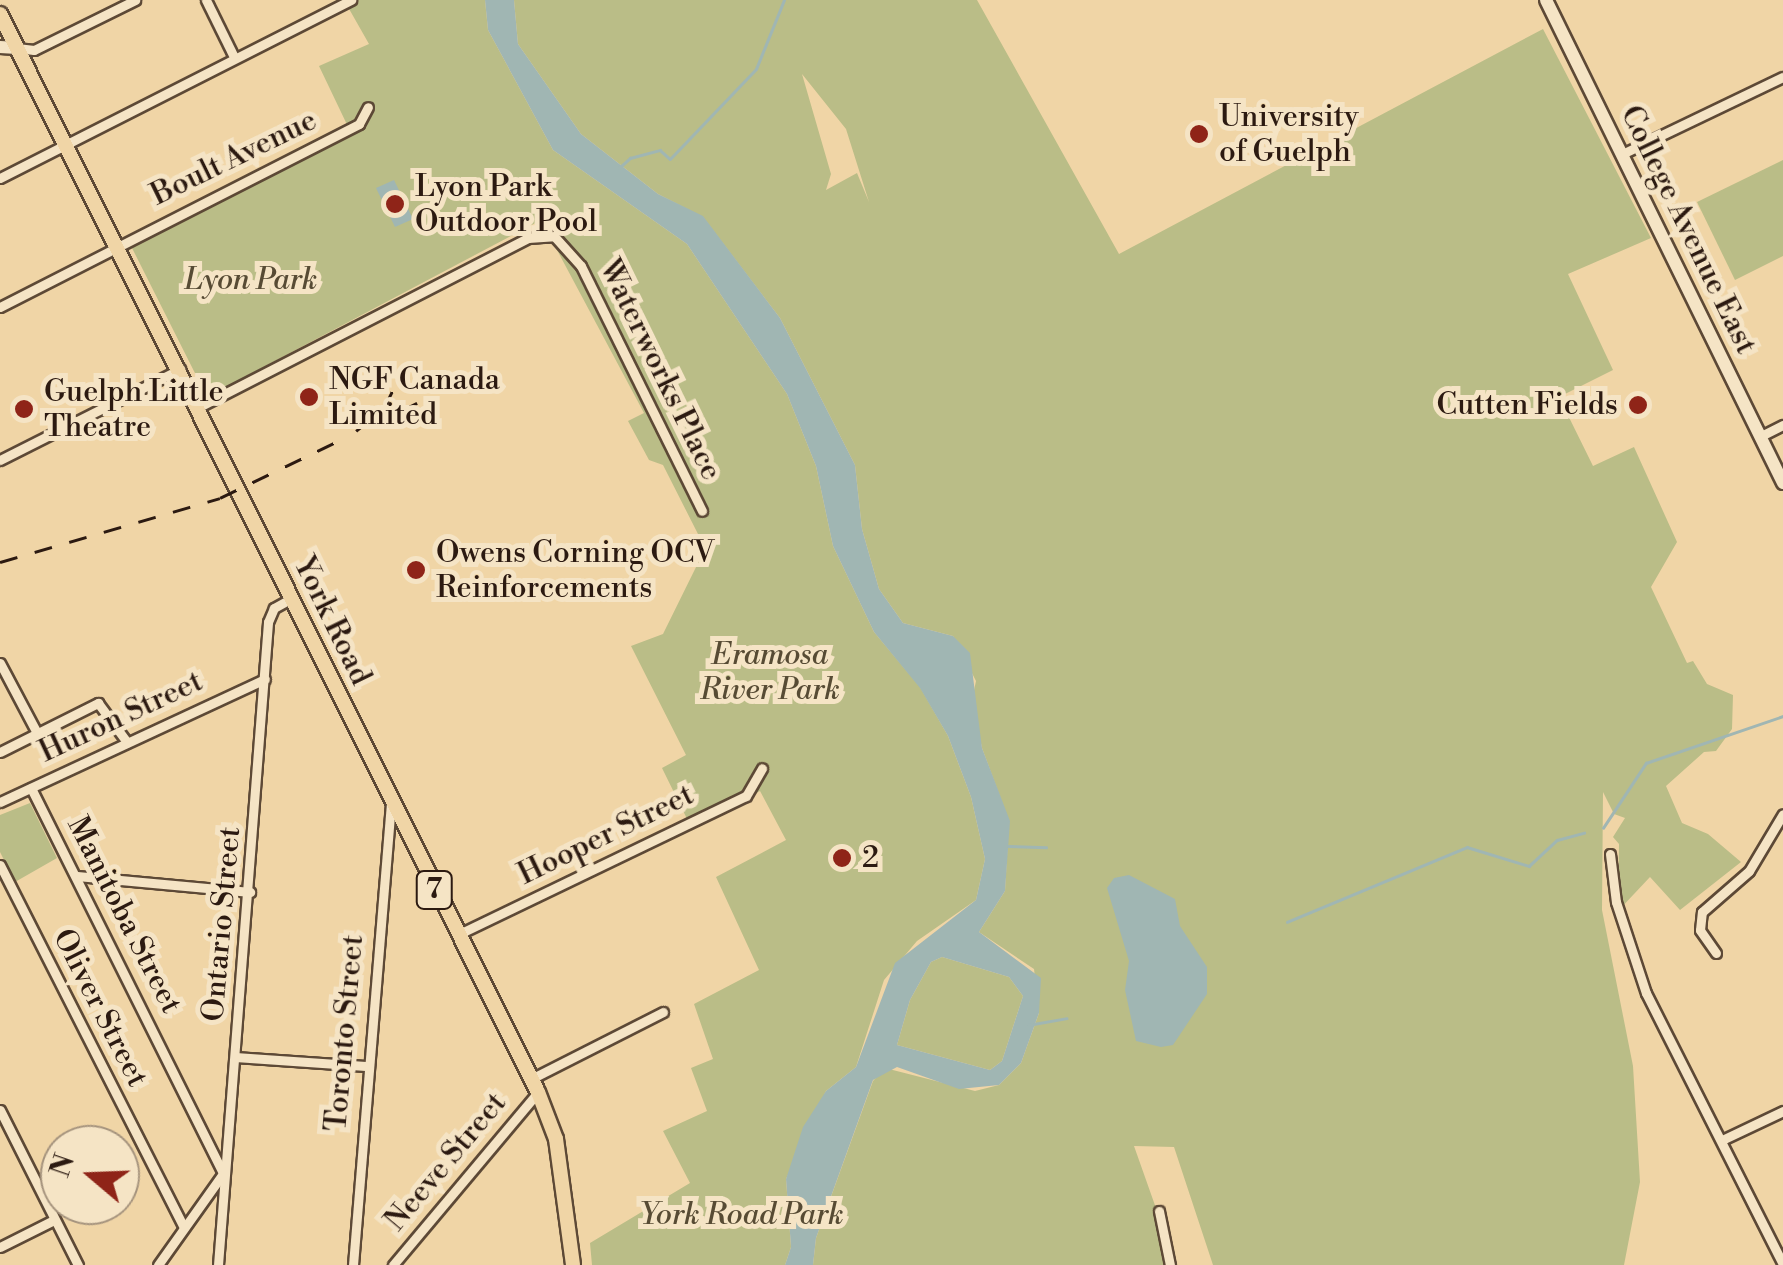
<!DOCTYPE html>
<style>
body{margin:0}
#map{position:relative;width:1783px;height:1265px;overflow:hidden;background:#f0d5a6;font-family:"Libre Bodoni",serif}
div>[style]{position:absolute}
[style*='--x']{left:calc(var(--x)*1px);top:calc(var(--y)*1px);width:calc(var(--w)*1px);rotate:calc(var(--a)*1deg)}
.green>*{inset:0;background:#babd87}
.water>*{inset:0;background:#a0b6b3}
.stream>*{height:2.5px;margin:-1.25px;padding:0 1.25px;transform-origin:1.25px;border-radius:1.25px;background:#a0b6b3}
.roads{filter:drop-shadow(2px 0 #5d4936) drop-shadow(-2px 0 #5d4936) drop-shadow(0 2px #5d4936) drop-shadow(0 -2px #5d4936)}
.street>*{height:9px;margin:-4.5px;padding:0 4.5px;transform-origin:4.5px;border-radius:4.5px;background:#f5e4c5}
.secondary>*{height:12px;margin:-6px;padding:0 6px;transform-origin:6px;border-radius:6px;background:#f5e4c5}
.primary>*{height:14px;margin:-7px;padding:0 7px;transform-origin:7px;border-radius:7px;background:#f0d5a6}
.rail>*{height:2.5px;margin-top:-1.25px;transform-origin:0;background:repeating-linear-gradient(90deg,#2c1a11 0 18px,transparent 0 36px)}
.dots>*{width:28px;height:28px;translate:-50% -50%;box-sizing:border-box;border:5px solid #f5e4c5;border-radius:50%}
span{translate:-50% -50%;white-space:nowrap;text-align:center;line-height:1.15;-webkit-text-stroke:10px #f5e4c5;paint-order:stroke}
.shield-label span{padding:2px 8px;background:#f5e4c5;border:2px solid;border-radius:8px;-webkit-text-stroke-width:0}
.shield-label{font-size:28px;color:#2c1a11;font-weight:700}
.poi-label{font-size:30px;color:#2c1a11}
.left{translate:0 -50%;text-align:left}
.right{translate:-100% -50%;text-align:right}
.street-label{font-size:30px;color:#2c1a11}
.park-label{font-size:30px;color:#574b34;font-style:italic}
.north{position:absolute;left:40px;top:1125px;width:100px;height:100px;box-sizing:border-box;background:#f5e4c5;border:2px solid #a5937d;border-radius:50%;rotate:289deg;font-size:28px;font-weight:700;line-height:40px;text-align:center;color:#2c1a11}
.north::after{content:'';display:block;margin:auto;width:35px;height:45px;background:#8f2418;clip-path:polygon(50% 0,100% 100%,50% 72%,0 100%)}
</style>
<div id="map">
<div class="green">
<i style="clip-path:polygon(344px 0,485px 0,488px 30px,553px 150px,687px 244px,787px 394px,816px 466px,833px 546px,874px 632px,920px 687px,948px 736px,971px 797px,985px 859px,976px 900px,917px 941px,884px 980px,856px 1067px,826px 1091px,786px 1179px,791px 1247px,785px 1265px,592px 1265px,590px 1243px,690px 1183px,663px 1131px,707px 1111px,691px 1068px,713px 1059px,694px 1004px,759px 970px,716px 877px,786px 840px,760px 791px,692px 829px,662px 768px,686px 755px,631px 646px,663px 634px,699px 561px,692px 545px,698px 534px,663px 465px,649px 460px,628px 421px,644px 413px,541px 220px,207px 397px,131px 246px,351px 133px,319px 66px,369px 44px)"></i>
<i style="clip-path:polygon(evenodd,514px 0,977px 0,1119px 254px,1543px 29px,1651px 238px,1568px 274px,1613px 370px,1559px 397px,1593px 466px,1634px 447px,1677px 542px,1651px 587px,1687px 663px,1693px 661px,1707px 684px,1733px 695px,1732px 729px,1716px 751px,1704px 752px,1666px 786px,1682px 823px,1708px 834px,1741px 862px,1680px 910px,1650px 877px,1618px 911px,1619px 844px,1613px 837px,1625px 818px,1614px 814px,1603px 792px,1602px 910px,1633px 1066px,1640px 1182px,1624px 1265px,1213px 1265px,1174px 1147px,1134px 1146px,1157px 1211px,1166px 1265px,813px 1265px,816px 1238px,873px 1081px,885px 1068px,975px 1091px,999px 1085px,1021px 1063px,1039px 1013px,1034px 969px,979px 932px,1005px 891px,1009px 821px,982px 748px,972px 700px,976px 681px,953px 636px,903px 623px,879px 589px,862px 529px,855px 465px,780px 318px,703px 217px,658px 194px,581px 134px,518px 44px,514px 0,802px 74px,846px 129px,869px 202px,857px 173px,826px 190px,831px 174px,802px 74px)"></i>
<i style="clip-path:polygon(1783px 160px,1783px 256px,1735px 280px,1697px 202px)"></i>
<i style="clip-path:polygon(30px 803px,57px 858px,15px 882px,0 852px,0 815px)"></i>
<i style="clip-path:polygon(942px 957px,1009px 977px,1023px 996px,1002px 1061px,990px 1070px,897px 1045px,910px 1000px,931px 962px)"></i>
</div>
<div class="water">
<i style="clip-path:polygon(evenodd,485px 0,514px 0,518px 44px,581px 134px,658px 194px,703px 216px,780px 318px,855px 465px,862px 529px,879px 589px,903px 623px,953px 636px,970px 653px,982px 748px,1010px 821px,1005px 891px,979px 932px,1041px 978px,1039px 1013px,1021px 1063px,999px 1085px,959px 1089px,897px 1067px,873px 1080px,816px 1238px,813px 1265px,785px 1265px,791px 1247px,786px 1179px,803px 1127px,826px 1091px,856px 1067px,895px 963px,976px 900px,985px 859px,971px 797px,948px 736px,920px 688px,874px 632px,833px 546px,816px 466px,787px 394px,687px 244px,553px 150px,488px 30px,485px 0,942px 957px,1009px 977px,1023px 996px,1002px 1061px,990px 1070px,897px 1045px,910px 1000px,931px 962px,942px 957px)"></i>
<i style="clip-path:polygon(394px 180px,413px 219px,395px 227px,376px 188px)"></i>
<i style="clip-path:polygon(1129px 875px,1175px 899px,1180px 926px,1207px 967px,1207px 994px,1173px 1045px,1161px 1047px,1136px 1041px,1125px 990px,1129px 961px,1107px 888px,1114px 878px)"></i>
</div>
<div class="stream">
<i style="--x:619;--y:168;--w:15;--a:-42"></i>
<i style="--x:630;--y:158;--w:31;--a:-15"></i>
<i style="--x:660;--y:150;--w:13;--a:42"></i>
<i style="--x:670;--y:159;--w:124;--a:-46.3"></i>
<i style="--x:756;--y:69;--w:74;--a:-67.9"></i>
<i style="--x:1603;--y:828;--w:78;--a:-56.5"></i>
<i style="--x:1646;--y:763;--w:145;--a:-18.9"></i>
<i style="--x:1008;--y:846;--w:38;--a:2"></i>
<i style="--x:1287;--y:922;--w:195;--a:-22.6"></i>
<i style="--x:1467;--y:847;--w:65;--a:17"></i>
<i style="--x:1529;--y:866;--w:38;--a:-43"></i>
<i style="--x:1557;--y:840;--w:28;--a:-15"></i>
<i style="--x:1028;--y:1025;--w:39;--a:-10"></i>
</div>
<div class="roads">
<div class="street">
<i style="--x:206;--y:0;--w:64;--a:63.8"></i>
<i style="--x:17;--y:48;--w:17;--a:7"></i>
<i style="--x:34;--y:50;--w:113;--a:-26.3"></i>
<i style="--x:1622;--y:154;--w:178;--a:-25.6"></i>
<i style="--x:0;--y:178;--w:394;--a:-26.9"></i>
<i style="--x:0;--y:307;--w:403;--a:-27"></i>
<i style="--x:359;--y:124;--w:19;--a:-62"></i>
<i style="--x:199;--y:407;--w:370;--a:-27.2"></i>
<i style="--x:528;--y:238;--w:26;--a:-4"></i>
<i style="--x:554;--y:236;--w:40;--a:48"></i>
<i style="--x:581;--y:266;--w:273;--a:63.7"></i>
<i style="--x:1761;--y:436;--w:25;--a:-27"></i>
<i style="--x:0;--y:460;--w:202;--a:-26.8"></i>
<i style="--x:0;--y:663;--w:79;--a:62.1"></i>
<i style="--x:0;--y:752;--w:110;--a:-26.6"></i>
<i style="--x:98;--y:703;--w:49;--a:53.4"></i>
<i style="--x:31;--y:788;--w:428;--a:63.5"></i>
<i style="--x:0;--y:802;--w:292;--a:-24.9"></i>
<i style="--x:1610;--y:854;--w:48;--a:82.9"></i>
<i style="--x:1616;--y:902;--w:96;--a:71.8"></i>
<i style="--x:1646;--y:993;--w:304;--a:63.2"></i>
<i style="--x:0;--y:865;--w:406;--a:63.1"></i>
<i style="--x:77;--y:876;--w:174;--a:5.3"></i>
<i style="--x:459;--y:934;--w:318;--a:-25.7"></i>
<i style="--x:746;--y:796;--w:32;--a:-60"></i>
<i style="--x:1716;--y:953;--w:28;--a:-125"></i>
<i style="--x:1700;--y:930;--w:18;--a:-84"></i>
<i style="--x:1702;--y:912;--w:62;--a:-41.1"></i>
<i style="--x:1749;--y:871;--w:66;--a:-59.2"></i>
<i style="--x:236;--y:1057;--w:129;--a:4"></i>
<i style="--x:531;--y:1079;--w:148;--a:-26.9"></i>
<i style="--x:0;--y:1110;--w:174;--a:63.3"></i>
<i style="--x:1722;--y:1140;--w:68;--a:-25.4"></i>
<i style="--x:1159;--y:1211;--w:55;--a:78.5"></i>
<i style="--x:0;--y:1247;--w:60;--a:-26.6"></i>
<i style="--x:158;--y:1265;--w:110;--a:-54.6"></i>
<i style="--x:218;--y:1265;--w:645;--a:-85.55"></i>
<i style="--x:268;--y:622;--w:15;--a:-67"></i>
<i style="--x:274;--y:608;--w:18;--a:-29"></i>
<i style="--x:353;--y:1265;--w:461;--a:-85.3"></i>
<i style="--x:393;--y:1265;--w:226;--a:-50"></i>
</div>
<div class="secondary">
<i style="--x:1546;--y:0;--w:538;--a:63.86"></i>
<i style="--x:0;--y:47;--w:17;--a:3"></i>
</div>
<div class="primary">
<i style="--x:0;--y:14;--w:1205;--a:63.48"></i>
<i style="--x:538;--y:1092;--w:50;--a:69"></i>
<i style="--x:556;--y:1139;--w:127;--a:82.3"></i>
</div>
</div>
<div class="rail">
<i style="--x:375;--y:424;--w:47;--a:-26.6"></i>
<i style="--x:356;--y:431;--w:36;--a:-39"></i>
<i style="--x:384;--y:408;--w:43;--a:-64"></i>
<i style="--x:0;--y:562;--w:229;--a:-16.2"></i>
<i style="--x:220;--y:498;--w:133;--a:-25.8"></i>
</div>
<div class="dots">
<i style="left:1199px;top:134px;background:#8f2418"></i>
<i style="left:395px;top:204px;background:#8f2418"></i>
<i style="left:309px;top:397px;background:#8f2418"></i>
<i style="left:1638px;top:405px;background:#8f2418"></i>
<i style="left:24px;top:409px;background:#8f2418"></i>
<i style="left:416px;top:570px;background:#8f2418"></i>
<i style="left:842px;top:858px;background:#8f2418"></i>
</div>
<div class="shield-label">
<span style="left:434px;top:890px">7</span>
</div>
<div class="poi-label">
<span class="left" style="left:1219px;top:134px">University<br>of Guelph</span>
<span class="left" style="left:415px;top:204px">Lyon Park<br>Outdoor Pool</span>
<span class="left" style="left:329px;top:397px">NGF Canada<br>Limited</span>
<span class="left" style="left:44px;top:409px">Guelph Little<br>Theatre</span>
<span class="right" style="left:1618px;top:405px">Cutten Fields</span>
<span class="left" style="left:436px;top:570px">Owens Corning OCV<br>Reinforcements</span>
<span class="left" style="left:862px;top:858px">2</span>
</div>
<div class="street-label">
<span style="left:234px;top:158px;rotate:-26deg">Boult Avenue</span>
<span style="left:1688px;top:230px;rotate:64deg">College Avenue East</span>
<span style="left:660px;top:370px;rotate:64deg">Waterworks Place</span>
<span style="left:332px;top:621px;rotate:64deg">York Road</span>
<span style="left:121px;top:717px;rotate:-25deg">Huron Street</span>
<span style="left:606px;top:835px;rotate:-26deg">Hooper Street</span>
<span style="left:124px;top:915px;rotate:63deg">Manitoba Street</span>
<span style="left:222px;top:924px;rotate:-85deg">Ontario Street</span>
<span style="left:100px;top:1008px;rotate:63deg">Oliver Street</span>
<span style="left:345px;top:1033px;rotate:-85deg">Toronto Street</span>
<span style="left:446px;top:1162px;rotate:-50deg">Neeve Street</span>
</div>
<div class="park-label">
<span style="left:251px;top:280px">Lyon Park</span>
<span style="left:770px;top:672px">Eramosa<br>River Park</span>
<span style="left:742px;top:1215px">York Road Park</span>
</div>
<div class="north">N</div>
</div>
